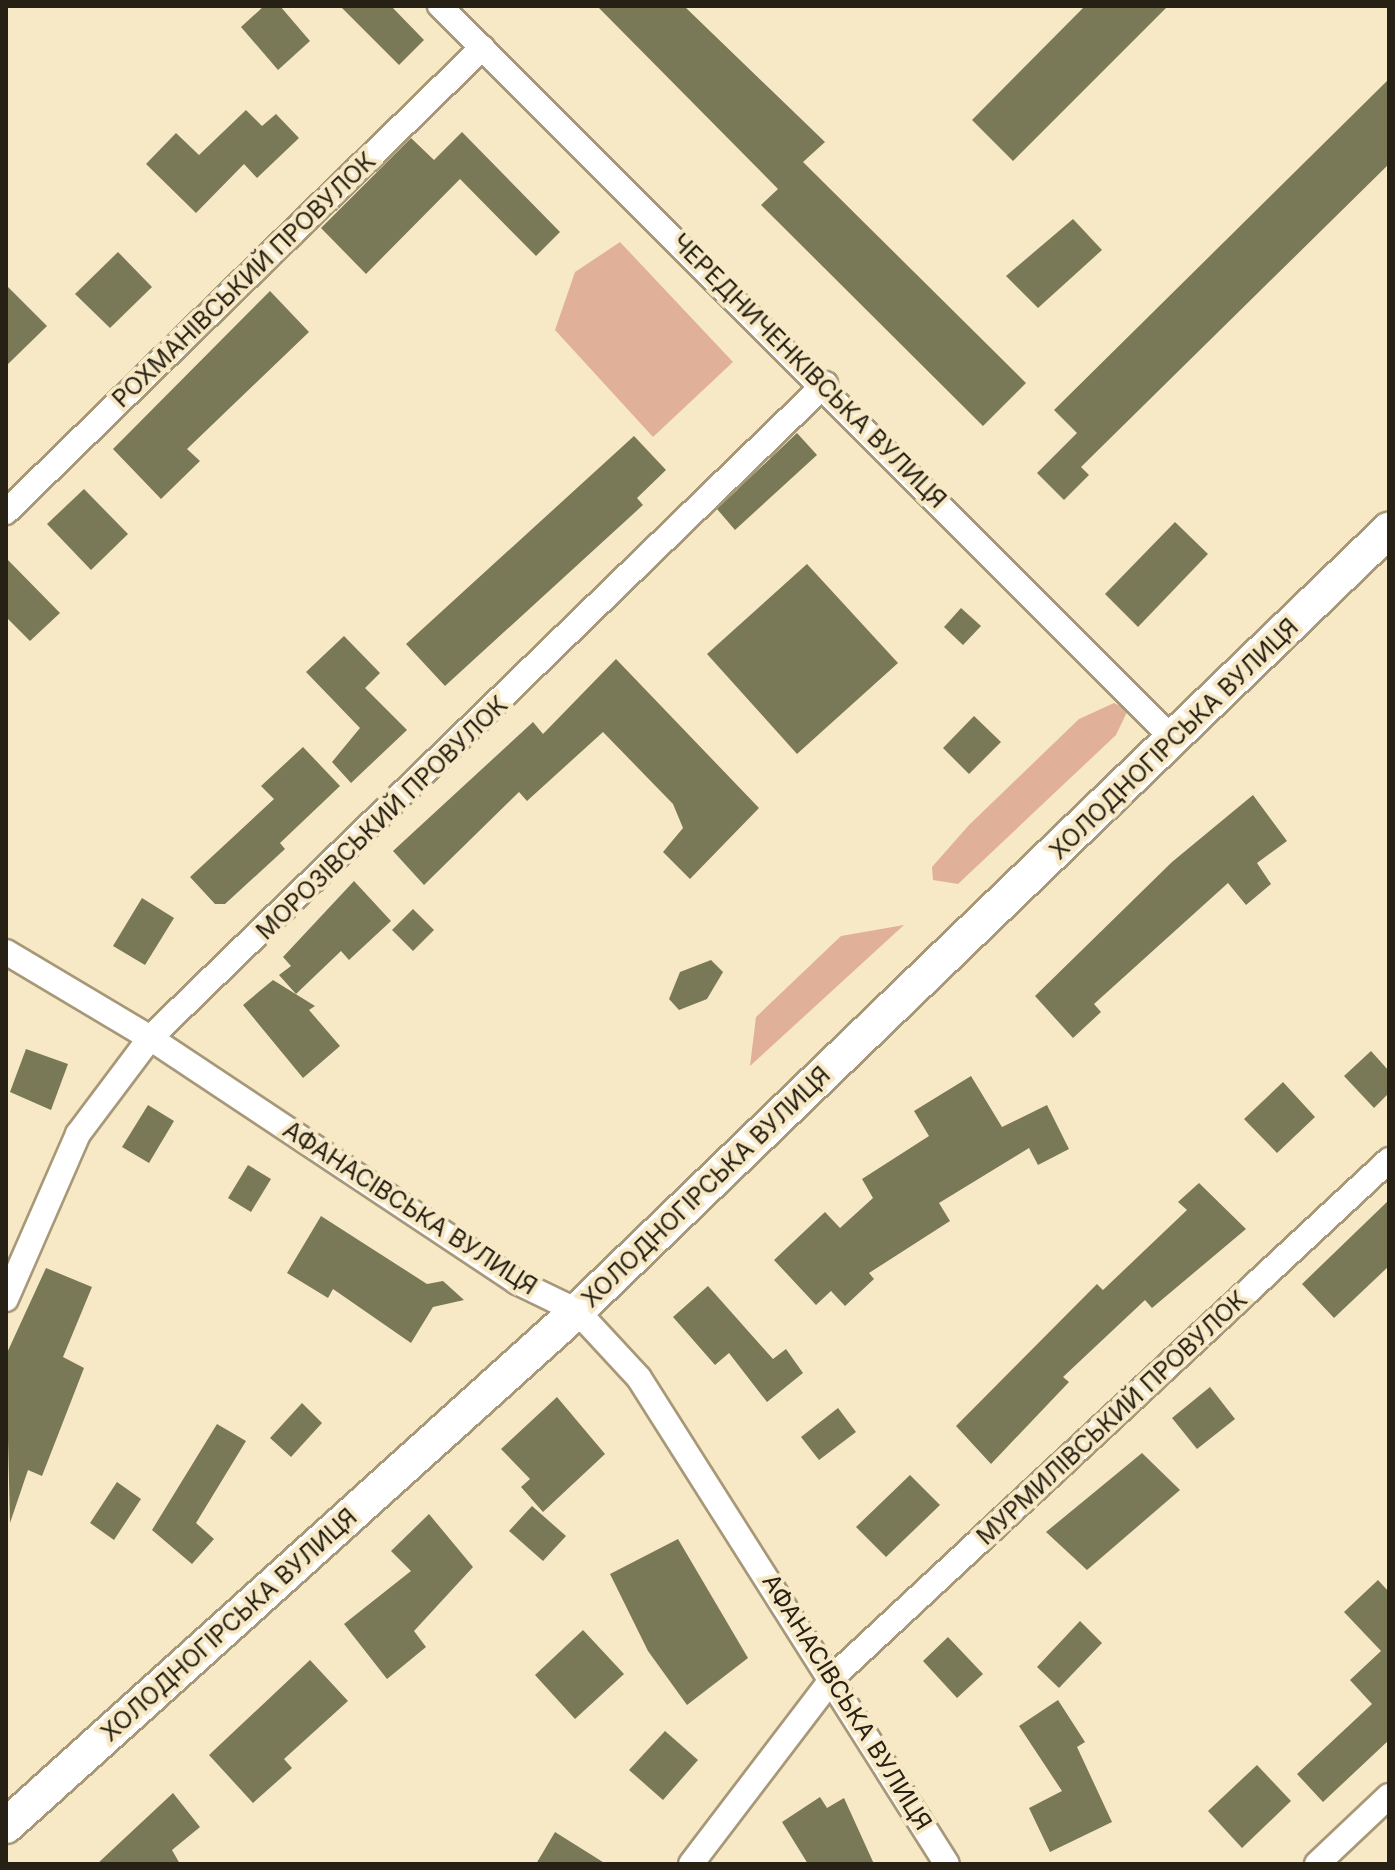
<!DOCTYPE html>
<meta charset="utf-8">
<style>
body{margin:0}
#map{position:relative;width:1395px;height:1870px;overflow:hidden;background:#f8e9c6;font-family:Inter,sans-serif}
div>[style]{position:absolute}
[style*='--x']{left:calc(var(--x)*1px);top:calc(var(--y)*1px);width:calc(var(--w)*1px);rotate:calc(var(--a)*1deg)}
.green>*{inset:0;background:#e1b099}
.building>*{inset:0;background:#797958}
.roads{filter:drop-shadow(2px 0 #a79878) drop-shadow(-2px 0 #a79878) drop-shadow(0 2px #a79878) drop-shadow(0 -2px #a79878)}
.minor>*{height:24px;margin:-12px;padding:0 12px;transform-origin:12px;border-radius:12px;background:#fff}
.secondary>*{height:34px;margin:-17px;padding:0 17px;transform-origin:17px;border-radius:17px;background:#fff}
span{translate:-50% -50%;white-space:nowrap;text-align:center;line-height:1.15;-webkit-text-stroke:8px #f8e9c6;paint-order:stroke}
.street-label{font-size:24px;color:#262114}
.frame{position:absolute;inset:0;border:8px solid #262114;pointer-events:none}
</style>
<div id="map">
<div class="green">
<i style="clip-path:polygon(620px 242px,733px 362px,653px 437px,555px 330px,575px 272px)"></i>
<i style="clip-path:polygon(1114px 703px,1128px 710px,1116px 735px,958px 884px,933px 880px,932px 867px,969px 825px,1079px 719px)"></i>
<i style="clip-path:polygon(904px 925px,750px 1066px,756px 1017px,841px 936px)"></i>
</div>
<div class="building">
<i style="clip-path:polygon(264px 6px,280px 6px,310px 41px,278px 70px,241px 27px)"></i>
<i style="clip-path:polygon(340px 6px,391px 6px,424px 40px,399px 65px)"></i>
<i style="clip-path:polygon(597px 6px,684px 6px,825px 142px,803px 162px,1026px 383px,983px 426px,761px 205px,778px 189px)"></i>
<i style="clip-path:polygon(1085px 6px,1168px 6px,1013px 161px,972px 120px)"></i>
<i style="clip-path:polygon(1389px 79px,1389px 164px,1081px 467px,1089px 475px,1064px 500px,1037px 473px,1077px 433px,1054px 410px)"></i>
<i style="clip-path:polygon(246px 110px,262px 126px,276px 114px,299px 138px,257px 178px,244px 164px,196px 213px,146px 164px,176px 133px,199px 155px)"></i>
<i style="clip-path:polygon(462px 132px,560px 232px,536px 256px,460px 179px,366px 274px,321px 228px,411px 138px,434px 160px)"></i>
<i style="clip-path:polygon(1073px 219px,1102px 250px,1038px 308px,1006px 276px)"></i>
<i style="clip-path:polygon(118px 252px,152px 287px,110px 328px,75px 294px)"></i>
<i style="clip-path:polygon(6px 285px,47px 326px,6px 366px)"></i>
<i style="clip-path:polygon(270px 291px,309px 332px,187px 449px,200px 461px,161px 499px,113px 449px)"></i>
<i style="clip-path:polygon(797px 433px,817px 455px,735px 530px,717px 509px)"></i>
<i style="clip-path:polygon(634px 436px,666px 470px,637px 498px,643px 505px,445px 686px,406px 644px)"></i>
<i style="clip-path:polygon(84px 489px,128px 534px,91px 570px,47px 524px)"></i>
<i style="clip-path:polygon(1175px 522px,1208px 554px,1138px 627px,1105px 594px)"></i>
<i style="clip-path:polygon(6px 558px,60px 613px,30px 641px,6px 617px)"></i>
<i style="clip-path:polygon(807px 564px,898px 663px,797px 754px,707px 654px)"></i>
<i style="clip-path:polygon(961px 608px,981px 626px,963px 645px,944px 627px)"></i>
<i style="clip-path:polygon(344px 636px,380px 673px,365px 688px,407px 730px,351px 783px,332px 762px,360px 728px,306px 672px)"></i>
<i style="clip-path:polygon(616px 659px,759px 808px,690px 879px,663px 852px,683px 828px,673px 804px,603px 732px,527px 801px,519px 792px,424px 885px,393px 851px,533px 722px,543px 734px)"></i>
<i style="clip-path:polygon(974px 716px,1001px 742px,969px 774px,943px 748px)"></i>
<i style="clip-path:polygon(303px 747px,340px 786px,280px 843px,285px 849px,225px 904px,215px 904px,190px 877px,274px 799px,261px 786px)"></i>
<i style="clip-path:polygon(1253px 795px,1287px 841px,1257px 863px,1271px 884px,1246px 905px,1228px 883px,1094px 1004px,1101px 1012px,1073px 1038px,1035px 996px,1172px 862px)"></i>
<i style="clip-path:polygon(354px 881px,391px 921px,349px 960px,341px 951px,296px 994px,279px 975px,291px 966px,283px 957px)"></i>
<i style="clip-path:polygon(142px 898px,174px 918px,145px 965px,113px 946px)"></i>
<i style="clip-path:polygon(413px 909px,434px 930px,413px 951px,392px 930px)"></i>
<i style="clip-path:polygon(711px 960px,723px 972px,707px 999px,679px 1010px,669px 999px,680px 972px)"></i>
<i style="clip-path:polygon(273px 980px,315px 1006px,309px 1010px,340px 1046px,303px 1078px,243px 1005px)"></i>
<i style="clip-path:polygon(26px 1049px,68px 1064px,51px 1110px,10px 1092px)"></i>
<i style="clip-path:polygon(1371px 1051px,1389px 1071px,1389px 1093px,1374px 1108px,1344px 1076px)"></i>
<i style="clip-path:polygon(971px 1076px,1002px 1127px,1047px 1105px,1069px 1149px,1038px 1165px,1029px 1148px,939px 1203px,950px 1221px,869px 1273px,874px 1279px,845px 1306px,831px 1291px,816px 1305px,774px 1260px,825px 1212px,840px 1228px,873px 1198px,862px 1179px,929px 1136px,914px 1111px)"></i>
<i style="clip-path:polygon(1283px 1082px,1315px 1117px,1277px 1153px,1244px 1119px)"></i>
<i style="clip-path:polygon(148px 1105px,174px 1121px,149px 1163px,122px 1147px)"></i>
<i style="clip-path:polygon(248px 1165px,271px 1179px,251px 1212px,228px 1198px)"></i>
<i style="clip-path:polygon(1199px 1183px,1246px 1229px,1152px 1308px,1145px 1300px,1063px 1377px,1069px 1382px,991px 1464px,956px 1426px,1097px 1284px,1103px 1290px,1187px 1210px,1178px 1202px)"></i>
<i style="clip-path:polygon(1389px 1200px,1389px 1266px,1334px 1318px,1302px 1284px)"></i>
<i style="clip-path:polygon(321px 1216px,427px 1284px,443px 1281px,464px 1300px,433px 1307px,411px 1343px,333px 1289px,328px 1298px,287px 1273px)"></i>
<i style="clip-path:polygon(46px 1268px,92px 1287px,63px 1357px,84px 1368px,42px 1476px,28px 1470px,10px 1523px,6px 1355px)"></i>
<i style="clip-path:polygon(708px 1286px,773px 1359px,786px 1349px,803px 1373px,767px 1402px,729px 1353px,715px 1365px,673px 1317px)"></i>
<i style="clip-path:polygon(1210px 1387px,1235px 1419px,1197px 1449px,1172px 1418px)"></i>
<i style="clip-path:polygon(557px 1397px,605px 1454px,543px 1512px,521px 1487px,530px 1479px,501px 1449px)"></i>
<i style="clip-path:polygon(302px 1403px,322px 1423px,291px 1457px,270px 1438px)"></i>
<i style="clip-path:polygon(838px 1408px,856px 1432px,819px 1460px,801px 1437px)"></i>
<i style="clip-path:polygon(217px 1424px,246px 1441px,196px 1523px,214px 1539px,192px 1564px,152px 1530px)"></i>
<i style="clip-path:polygon(1142px 1453px,1180px 1490px,1087px 1570px,1046px 1532px)"></i>
<i style="clip-path:polygon(910px 1475px,940px 1505px,886px 1557px,856px 1527px)"></i>
<i style="clip-path:polygon(117px 1482px,141px 1499px,114px 1540px,90px 1523px)"></i>
<i style="clip-path:polygon(532px 1506px,566px 1536px,543px 1561px,509px 1531px)"></i>
<i style="clip-path:polygon(429px 1514px,473px 1567px,414px 1631px,426px 1647px,387px 1679px,344px 1624px,411px 1571px,391px 1551px)"></i>
<i style="clip-path:polygon(678px 1539px,748px 1658px,687px 1705px,648px 1651px,610px 1574px)"></i>
<i style="clip-path:polygon(1378px 1580px,1389px 1592px,1389px 1740px,1323px 1802px,1297px 1774px,1372px 1704px,1350px 1680px,1381px 1651px,1344px 1612px)"></i>
<i style="clip-path:polygon(1080px 1621px,1102px 1643px,1059px 1688px,1037px 1667px)"></i>
<i style="clip-path:polygon(583px 1630px,624px 1674px,575px 1719px,535px 1675px)"></i>
<i style="clip-path:polygon(948px 1637px,983px 1674px,957px 1698px,923px 1661px)"></i>
<i style="clip-path:polygon(310px 1660px,348px 1701px,284px 1759px,292px 1768px,253px 1803px,209px 1755px)"></i>
<i style="clip-path:polygon(1058px 1700px,1085px 1742px,1077px 1747px,1112px 1822px,1050px 1852px,1029px 1808px,1062px 1791px,1019px 1726px)"></i>
<i style="clip-path:polygon(665px 1731px,698px 1760px,663px 1800px,629px 1770px)"></i>
<i style="clip-path:polygon(1257px 1765px,1291px 1801px,1242px 1848px,1208px 1811px)"></i>
<i style="clip-path:polygon(173px 1793px,200px 1827px,172px 1850px,180px 1864px,97px 1864px)"></i>
<i style="clip-path:polygon(820px 1797px,827px 1808px,844px 1798px,874px 1864px,808px 1864px,782px 1822px)"></i>
<i style="clip-path:polygon(555px 1832px,606px 1864px,536px 1864px)"></i>
</div>
<div class="roads">
<div class="minor">
<i style="--x:440;--y:6;--w:1038;--a:45"></i>
<i style="--x:6;--y:512;--w:665;--a:-44.27"></i>
<i style="--x:6;--y:952;--w:168;--a:30.8"></i>
<i style="--x:150;--y:1038;--w:441;--a:33.6"></i>
<i style="--x:517;--y:1282;--w:67;--a:25.8"></i>
<i style="--x:577;--y:1311;--w:91;--a:47.2"></i>
<i style="--x:639;--y:1378;--w:575;--a:57.64"></i>
<i style="--x:6;--y:1299;--w:180;--a:-66.4"></i>
<i style="--x:78;--y:1134;--w:120;--a:-53.1"></i>
<i style="--x:150;--y:1038;--w:940;--a:-44.09"></i>
<i style="--x:691;--y:1864;--w:236;--a:-52.7"></i>
<i style="--x:834;--y:1676;--w:758;--a:-42.91"></i>
<i style="--x:1317;--y:1864;--w:99;--a:-43.4"></i>
</div>
<div class="secondary">
<i style="--x:6;--y:1826;--w:769;--a:-42.05"></i>
<i style="--x:577;--y:1311;--w:1127;--a:-43.89"></i>
</div>
</div>
<div class="street-label">
<span style="left:244px;top:280px;rotate:-44deg">РОХМАНІВСЬКИЙ ПРОВУЛОК</span>
<span style="left:809px;top:371px;rotate:45deg">ЧЕРЕДНИЧЕНКІВСЬКА ВУЛИЦЯ</span>
<span style="left:1174px;top:739px;rotate:-44deg">ХОЛОДНОГІРСЬКА ВУЛИЦЯ</span>
<span style="left:382px;top:818px;rotate:-44deg">МОРОЗІВСЬКИЙ ПРОВУЛОК</span>
<span style="left:706px;top:1187px;rotate:-44deg">ХОЛОДНОГІРСЬКА ВУЛИЦЯ</span>
<span style="left:410px;top:1208px;rotate:33deg">АФАНАСІВСЬКА ВУЛИЦЯ</span>
<span style="left:1112px;top:1418px;rotate:-43deg">МУРМИЛІВСЬКИЙ ПРОВУЛОК</span>
<span style="left:229px;top:1625px;rotate:-42deg">ХОЛОДНОГІРСЬКА ВУЛИЦЯ</span>
<span style="left:847px;top:1702px;rotate:58deg">АФАНАСІВСЬКА ВУЛИЦЯ</span>
</div>
<div class="frame"></div>
</div>
